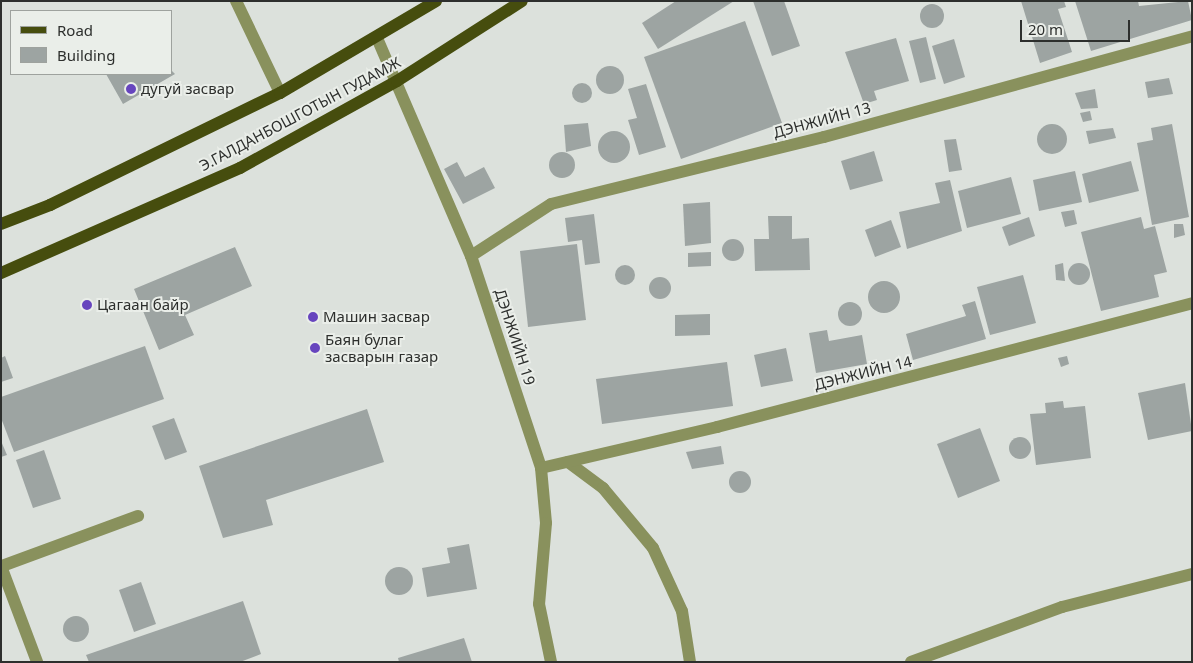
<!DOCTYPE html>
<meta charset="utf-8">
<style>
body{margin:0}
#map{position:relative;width:1193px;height:663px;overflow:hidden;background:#dce1dc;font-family:"Noto Sans",sans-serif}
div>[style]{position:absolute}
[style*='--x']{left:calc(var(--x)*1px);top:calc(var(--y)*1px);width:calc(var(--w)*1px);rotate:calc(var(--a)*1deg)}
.building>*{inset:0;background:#9da4a2}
.round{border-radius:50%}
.minor>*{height:12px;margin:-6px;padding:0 6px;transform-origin:6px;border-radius:6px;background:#89915d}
.major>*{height:12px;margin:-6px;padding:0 6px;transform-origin:6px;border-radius:6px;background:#464d0e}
.dots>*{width:14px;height:14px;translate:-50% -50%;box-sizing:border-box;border:2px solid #eaeee9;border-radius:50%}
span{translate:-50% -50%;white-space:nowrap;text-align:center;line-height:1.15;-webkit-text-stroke:4px #eaeee9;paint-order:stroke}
.poi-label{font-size:15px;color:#2d2f2d}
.left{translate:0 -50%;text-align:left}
.street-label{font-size:15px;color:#2d2f2d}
.frame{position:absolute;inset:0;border:2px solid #2d2f2d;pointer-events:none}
.legend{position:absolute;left:10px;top:10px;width:162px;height:65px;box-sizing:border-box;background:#eaeee9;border:1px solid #9ea29e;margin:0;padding:6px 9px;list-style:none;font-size:15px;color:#2d2f2d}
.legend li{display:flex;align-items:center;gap:10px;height:25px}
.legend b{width:25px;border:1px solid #9ea29e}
.scale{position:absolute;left:1020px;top:20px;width:110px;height:22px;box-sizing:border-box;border:2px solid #2d2f2d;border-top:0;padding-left:6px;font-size:15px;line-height:18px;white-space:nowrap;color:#2d2f2d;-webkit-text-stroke:4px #eaeee9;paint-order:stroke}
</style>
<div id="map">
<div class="building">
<i style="clip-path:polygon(676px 1px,734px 1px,658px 49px,642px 23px)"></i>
<i style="clip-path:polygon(753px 1px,784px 1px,800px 46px,772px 56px)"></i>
<i style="clip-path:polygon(1021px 1px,1064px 1px,1066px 7px,1058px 9px,1072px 52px,1040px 63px)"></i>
<i style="clip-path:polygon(1075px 1px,1138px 1px,1139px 6px,1188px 1px,1192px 20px,1091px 51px)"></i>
<i class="round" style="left:920px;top:4px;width:24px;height:24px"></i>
<i style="clip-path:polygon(745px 21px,782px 123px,681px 159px,644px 57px)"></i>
<i style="clip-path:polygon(926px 37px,936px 79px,920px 83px,909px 41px)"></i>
<i style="clip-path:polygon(896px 38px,909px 81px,874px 91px,877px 100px,864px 104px,845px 52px)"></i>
<i style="clip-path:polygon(954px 39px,965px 77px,944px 84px,932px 46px)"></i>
<i class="round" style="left:596px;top:66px;width:28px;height:28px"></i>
<i style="clip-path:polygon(171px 70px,175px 74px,123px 104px,106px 74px,171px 74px)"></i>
<i style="clip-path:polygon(1169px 78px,1173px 94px,1148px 98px,1145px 82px)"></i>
<i class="round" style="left:572px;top:83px;width:20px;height:20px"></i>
<i style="clip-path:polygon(646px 84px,666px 147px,639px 155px,628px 120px,637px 118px,628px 89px)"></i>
<i style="clip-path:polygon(1095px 89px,1098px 108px,1081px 109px,1075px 93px)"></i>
<i style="clip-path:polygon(1090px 111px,1092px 120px,1083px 122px,1080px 113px)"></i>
<i style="clip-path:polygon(588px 123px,591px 146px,566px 152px,564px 125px)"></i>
<i class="round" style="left:1037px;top:124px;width:30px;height:30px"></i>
<i style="clip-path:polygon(1172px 124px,1189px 217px,1152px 225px,1137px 143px,1153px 140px,1151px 128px)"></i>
<i style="clip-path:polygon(1113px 128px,1116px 138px,1089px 144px,1086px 131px)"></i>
<i class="round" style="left:598px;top:131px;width:32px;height:32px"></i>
<i style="clip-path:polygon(956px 139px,962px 170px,949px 172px,944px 140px)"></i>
<i style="clip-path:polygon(874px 151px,883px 181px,850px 190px,841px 161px)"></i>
<i class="round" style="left:549px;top:152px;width:26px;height:26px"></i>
<i style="clip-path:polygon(1131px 161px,1139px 191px,1089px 203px,1082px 174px)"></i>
<i style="clip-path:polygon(457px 162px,465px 177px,484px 167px,495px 188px,463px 204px,444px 169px)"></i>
<i style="clip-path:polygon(1075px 171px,1082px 202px,1039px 211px,1033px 180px)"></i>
<i style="clip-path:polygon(1011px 177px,1021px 214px,967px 228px,958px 191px)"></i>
<i style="clip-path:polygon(950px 180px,962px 231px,907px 249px,899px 212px,940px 203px,935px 183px)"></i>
<i style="clip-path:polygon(710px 202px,711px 243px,685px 246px,683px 204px)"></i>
<i style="clip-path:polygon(1074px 210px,1077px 224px,1065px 227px,1061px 212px)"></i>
<i style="clip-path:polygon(594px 214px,600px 263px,585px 265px,582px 240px,568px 242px,565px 218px)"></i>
<i style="clip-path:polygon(768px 216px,792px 216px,792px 239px,809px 238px,810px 270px,755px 271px,754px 239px,769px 239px)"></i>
<i style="clip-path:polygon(1029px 217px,1035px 236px,1009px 246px,1002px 227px)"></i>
<i style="clip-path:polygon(1141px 217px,1144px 229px,1155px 226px,1167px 272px,1154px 275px,1159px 297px,1101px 311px,1081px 232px)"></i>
<i style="clip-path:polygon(891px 220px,901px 247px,875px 257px,865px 230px)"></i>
<i style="clip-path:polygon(1174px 224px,1183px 224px,1185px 235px,1174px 238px)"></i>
<i class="round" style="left:722px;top:239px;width:22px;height:22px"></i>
<i style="clip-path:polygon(577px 244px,586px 320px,528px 327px,520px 251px)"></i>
<i style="clip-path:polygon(235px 247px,252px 286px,185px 315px,194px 335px,159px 350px,134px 289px)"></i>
<i style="clip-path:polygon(711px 252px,711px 266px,688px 267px,688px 253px)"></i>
<i style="clip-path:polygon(1063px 263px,1065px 281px,1056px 280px,1055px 265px)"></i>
<i class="round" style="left:1068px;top:263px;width:22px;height:22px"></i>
<i class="round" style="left:615px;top:265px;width:20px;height:20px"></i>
<i style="clip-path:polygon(1023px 275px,1036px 323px,990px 335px,977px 287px)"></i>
<i class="round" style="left:649px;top:277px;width:22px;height:22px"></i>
<i class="round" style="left:868px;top:281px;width:32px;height:32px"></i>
<i style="clip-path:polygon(975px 301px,986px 339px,913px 360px,906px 334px,966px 316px,962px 305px)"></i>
<i class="round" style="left:838px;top:302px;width:24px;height:24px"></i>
<i style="clip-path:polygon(710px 314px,710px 335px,675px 336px,675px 315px)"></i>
<i style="clip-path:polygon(827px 330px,829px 341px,862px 335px,867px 364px,816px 373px,809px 333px)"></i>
<i style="clip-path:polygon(145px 346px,164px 399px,14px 452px,1px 418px,1px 397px)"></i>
<i style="clip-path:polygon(786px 348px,793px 381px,761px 387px,754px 355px)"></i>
<i style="clip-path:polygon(5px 356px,13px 378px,1px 382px,1px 358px)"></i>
<i style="clip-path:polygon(1067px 356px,1069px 364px,1061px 367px,1058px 358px)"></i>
<i style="clip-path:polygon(727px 362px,733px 406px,602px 424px,596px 379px)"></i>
<i style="clip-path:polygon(1185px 383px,1192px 431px,1148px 440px,1138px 393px)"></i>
<i style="clip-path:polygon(1063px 401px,1064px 408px,1085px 406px,1091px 458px,1036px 465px,1030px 414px,1046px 413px,1045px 403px)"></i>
<i style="clip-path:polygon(367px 409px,384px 462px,266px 500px,273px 525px,223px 538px,199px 466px)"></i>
<i style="clip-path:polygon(174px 418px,187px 452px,165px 460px,152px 426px)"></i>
<i style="clip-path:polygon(980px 428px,1000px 481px,958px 498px,937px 444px)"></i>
<i class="round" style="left:1009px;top:437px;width:22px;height:22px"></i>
<i style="clip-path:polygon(1px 441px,7px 455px,1px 457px)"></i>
<i style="clip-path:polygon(721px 446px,724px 464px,692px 469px,686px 452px)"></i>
<i style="clip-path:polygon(44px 450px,61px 499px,33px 508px,16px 460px)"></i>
<i class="round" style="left:729px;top:471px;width:22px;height:22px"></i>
<i style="clip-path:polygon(469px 544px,477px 589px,427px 597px,422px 568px,450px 563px,447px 548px)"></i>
<i class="round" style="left:385px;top:567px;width:28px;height:28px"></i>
<i style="clip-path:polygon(141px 582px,156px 624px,134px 632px,119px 590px)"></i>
<i style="clip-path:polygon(243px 601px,261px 654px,240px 662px,89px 662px,86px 655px)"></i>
<i class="round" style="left:63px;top:616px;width:26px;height:26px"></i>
<i style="clip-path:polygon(464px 638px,472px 662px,399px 662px,398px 658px)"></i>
</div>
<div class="minor">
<i style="--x:236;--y:1;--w:102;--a:64.4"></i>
<i style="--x:377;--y:38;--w:237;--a:66.7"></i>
<i style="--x:471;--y:256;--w:223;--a:71.7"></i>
<i style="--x:541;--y:468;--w:55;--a:84.8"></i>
<i style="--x:546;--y:523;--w:81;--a:94.9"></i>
<i style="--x:539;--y:604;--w:59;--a:78.3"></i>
<i style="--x:471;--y:256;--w:95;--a:-33"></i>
<i style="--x:551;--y:204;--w:281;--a:-13.8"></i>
<i style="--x:824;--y:137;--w:382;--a:-15.3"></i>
<i style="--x:568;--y:462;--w:44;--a:36.6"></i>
<i style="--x:603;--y:488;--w:78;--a:50.2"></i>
<i style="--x:653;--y:548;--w:69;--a:65.3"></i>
<i style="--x:682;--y:611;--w:52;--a:81.1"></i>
<i style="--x:541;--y:468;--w:181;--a:-13.1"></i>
<i style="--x:717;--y:427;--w:491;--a:-14.6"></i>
<i style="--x:1;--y:566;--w:103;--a:69.4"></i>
<i style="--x:2;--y:566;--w:145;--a:-20.2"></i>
<i style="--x:911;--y:662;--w:161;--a:-20"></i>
<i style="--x:1062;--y:607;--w:134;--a:-14.2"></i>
</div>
<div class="major">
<i style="--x:1;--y:224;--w:53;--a:-21.2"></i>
<i style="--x:50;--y:205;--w:256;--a:-26"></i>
<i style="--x:280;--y:93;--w:181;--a:-30.5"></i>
<i style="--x:1;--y:273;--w:261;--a:-23.7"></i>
<i style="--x:240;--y:168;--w:179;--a:-29"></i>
<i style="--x:397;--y:81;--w:148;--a:-32.6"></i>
</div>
<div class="dots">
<i style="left:131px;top:89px;background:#6745be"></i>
<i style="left:87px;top:305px;background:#6745be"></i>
<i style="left:313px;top:317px;background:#6745be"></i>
<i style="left:315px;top:348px;background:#6745be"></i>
</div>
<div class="poi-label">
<span class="left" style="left:141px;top:89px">дугуй засвар</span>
<span class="left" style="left:97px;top:305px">Цагаан байр</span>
<span class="left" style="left:323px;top:317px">Машин засвар</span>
<span class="left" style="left:325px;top:348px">Баян булаг<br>засварын газар</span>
</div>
<div class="street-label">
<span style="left:300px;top:114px;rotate:-28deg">Э.ГАЛДАНБОШГОТЫН ГУДАМЖ</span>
<span style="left:822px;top:120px;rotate:-15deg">ДЭНЖИЙН 13</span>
<span style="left:515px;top:337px;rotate:72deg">ДЭНЖИЙН 19</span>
<span style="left:863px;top:373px;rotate:-14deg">ДЭНЖИЙН 14</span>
</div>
<div class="frame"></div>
<ul class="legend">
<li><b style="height:6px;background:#464d0e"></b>Road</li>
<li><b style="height:14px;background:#9da4a2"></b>Building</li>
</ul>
<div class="scale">20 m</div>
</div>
